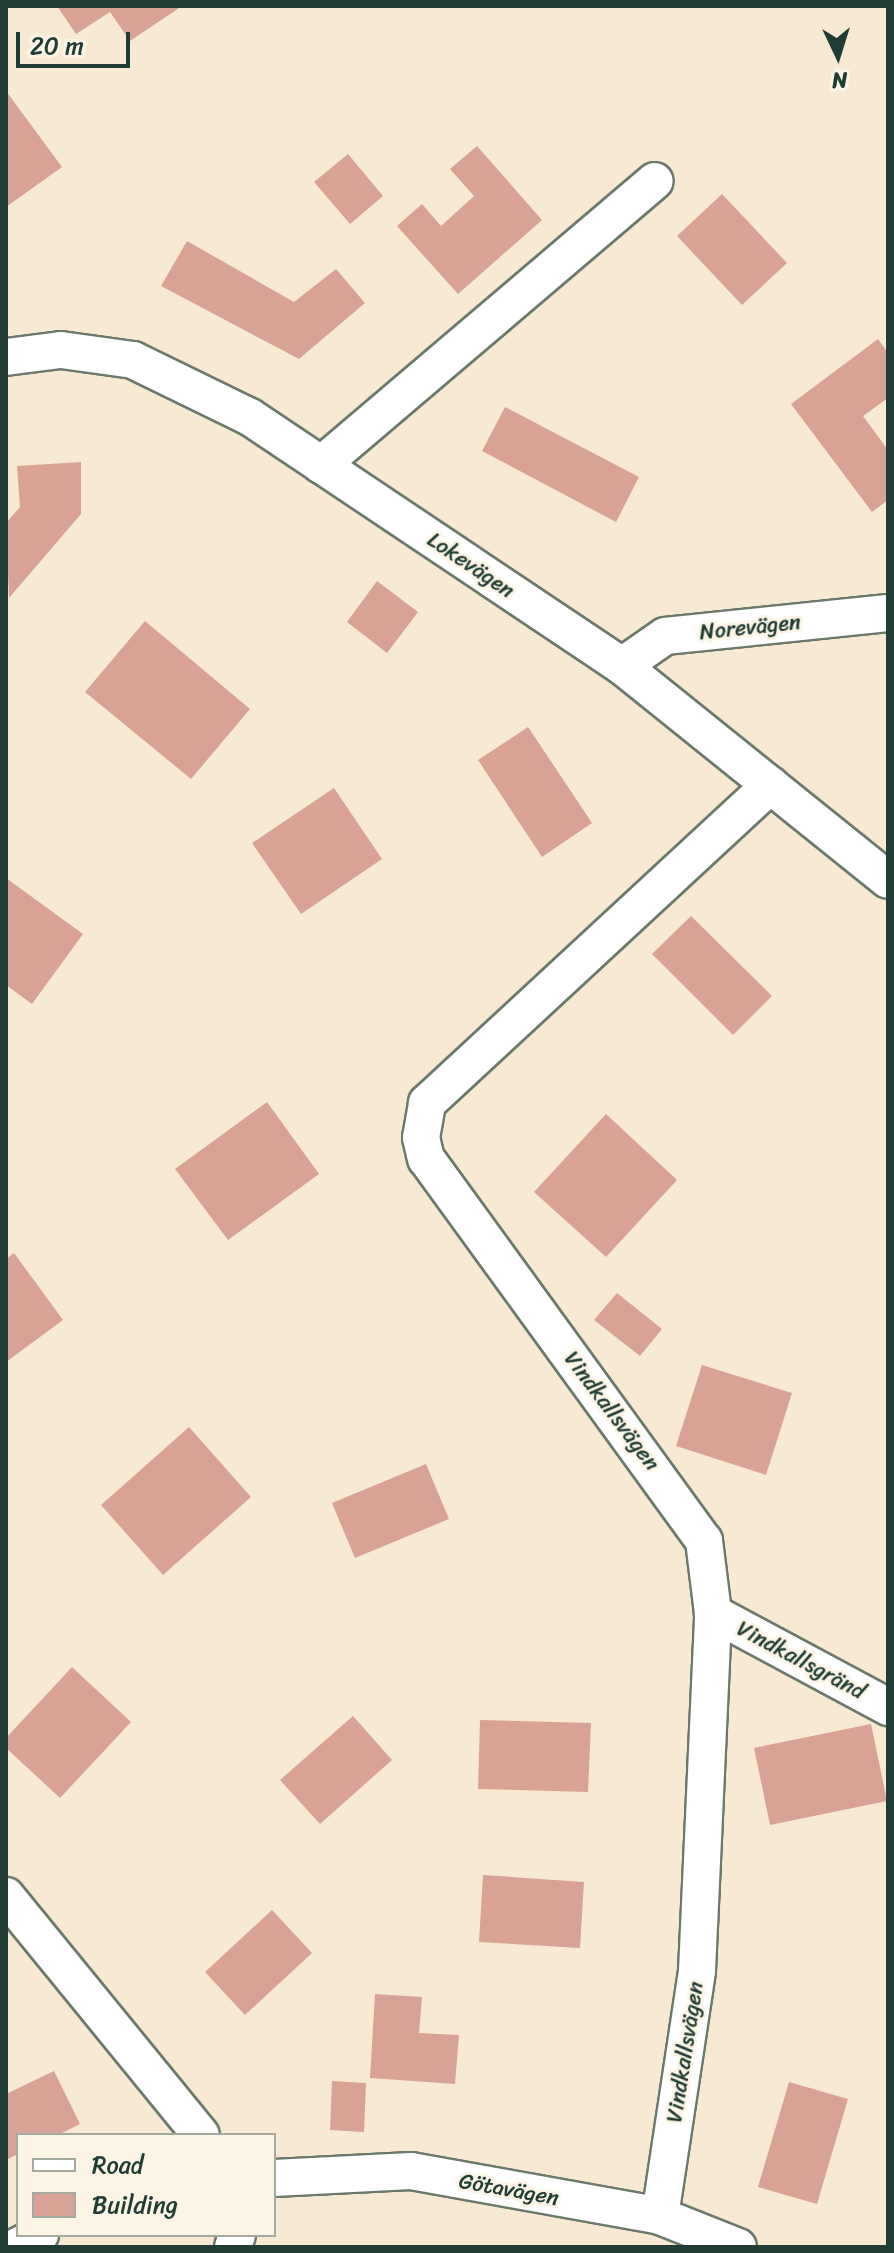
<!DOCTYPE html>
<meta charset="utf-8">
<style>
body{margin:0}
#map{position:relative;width:894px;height:2253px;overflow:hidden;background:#f8e9d2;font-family:Sriracha,sans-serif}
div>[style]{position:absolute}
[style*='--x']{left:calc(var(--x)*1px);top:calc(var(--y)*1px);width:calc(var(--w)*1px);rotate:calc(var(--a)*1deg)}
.building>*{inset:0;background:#d9a297}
.roads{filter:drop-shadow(2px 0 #6b796b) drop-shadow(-2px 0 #6b796b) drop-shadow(0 2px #6b796b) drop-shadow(0 -2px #6b796b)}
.minor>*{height:36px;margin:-18px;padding:0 18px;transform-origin:18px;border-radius:18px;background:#fff}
span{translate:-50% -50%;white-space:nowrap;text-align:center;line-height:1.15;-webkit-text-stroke:6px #fcf5e5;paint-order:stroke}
.street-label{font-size:22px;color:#1f3d34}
.frame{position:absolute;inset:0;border:8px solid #1f3d34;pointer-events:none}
.legend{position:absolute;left:16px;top:2133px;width:260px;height:104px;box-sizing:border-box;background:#fcf5e5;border:2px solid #a4ab9e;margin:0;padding:10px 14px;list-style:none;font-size:24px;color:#1f3d34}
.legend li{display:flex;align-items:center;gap:16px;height:40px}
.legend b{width:40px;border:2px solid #a4ab9e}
.north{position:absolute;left:798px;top:16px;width:80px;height:80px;-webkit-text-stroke:6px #fcf5e5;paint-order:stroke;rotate:176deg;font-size:22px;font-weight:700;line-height:32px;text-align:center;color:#1f3d34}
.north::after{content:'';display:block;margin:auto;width:28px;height:36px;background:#1f3d34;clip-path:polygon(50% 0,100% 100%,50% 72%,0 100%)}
.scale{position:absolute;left:16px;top:32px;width:114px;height:36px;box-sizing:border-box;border:4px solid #1f3d34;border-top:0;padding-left:10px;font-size:24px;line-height:28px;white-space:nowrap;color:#1f3d34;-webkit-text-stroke:6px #fcf5e5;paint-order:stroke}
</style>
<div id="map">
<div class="building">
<i style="clip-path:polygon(57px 6px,182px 6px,130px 41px,110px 12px,76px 34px)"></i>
<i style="clip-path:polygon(6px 91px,62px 167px,6px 207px)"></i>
<i style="clip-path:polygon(477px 146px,542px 220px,458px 294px,397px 226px,422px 204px,441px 226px,474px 196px,450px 169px)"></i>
<i style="clip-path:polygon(348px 154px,383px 196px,350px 224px,314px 182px)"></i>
<i style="clip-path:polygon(722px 194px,787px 263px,742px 305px,677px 236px)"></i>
<i style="clip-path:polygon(187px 241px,294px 302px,336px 269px,365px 303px,299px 359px,161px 286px)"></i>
<i style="clip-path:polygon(878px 339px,888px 353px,888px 398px,863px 416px,888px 450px,888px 500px,872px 512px,791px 404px)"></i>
<i style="clip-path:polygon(505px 407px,639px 477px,616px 522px,482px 451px)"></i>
<i style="clip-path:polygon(81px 462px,81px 514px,9px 598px,6px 523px,20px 507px,17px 466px)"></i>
<i style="clip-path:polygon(377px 581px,418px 612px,387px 653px,347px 622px)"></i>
<i style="clip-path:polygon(145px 621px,250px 709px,191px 779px,85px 692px)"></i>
<i style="clip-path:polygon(528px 727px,592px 823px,542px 857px,478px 760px)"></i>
<i style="clip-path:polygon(334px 788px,382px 859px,301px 914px,252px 843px)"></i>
<i style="clip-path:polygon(6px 878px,83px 934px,32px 1004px,6px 985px)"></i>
<i style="clip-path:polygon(691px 916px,772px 996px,733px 1035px,652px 954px)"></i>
<i style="clip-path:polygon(267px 1102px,319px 1174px,228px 1240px,175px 1169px)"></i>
<i style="clip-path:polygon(606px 1114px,677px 1180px,606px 1257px,534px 1192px)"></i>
<i style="clip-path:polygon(14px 1253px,63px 1320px,6px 1362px,6px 1259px)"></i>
<i style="clip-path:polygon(617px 1293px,662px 1329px,640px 1356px,594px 1320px)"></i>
<i style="clip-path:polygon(702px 1365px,792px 1393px,766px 1475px,676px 1446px)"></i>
<i style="clip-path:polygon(189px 1427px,251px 1497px,163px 1575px,101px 1505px)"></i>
<i style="clip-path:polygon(426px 1464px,449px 1519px,355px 1558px,332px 1503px)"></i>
<i style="clip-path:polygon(72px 1667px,131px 1722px,60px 1798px,6px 1748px,6px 1738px)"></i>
<i style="clip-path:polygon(353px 1716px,392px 1760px,320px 1824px,280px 1780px)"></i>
<i style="clip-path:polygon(480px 1720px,591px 1723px,588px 1792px,478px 1789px)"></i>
<i style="clip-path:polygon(871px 1724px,887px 1801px,770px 1825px,754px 1748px)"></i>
<i style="clip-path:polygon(483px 1875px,584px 1882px,580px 1948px,479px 1942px)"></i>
<i style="clip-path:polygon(272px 1910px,312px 1953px,245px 2015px,205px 1972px)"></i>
<i style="clip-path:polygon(375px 1994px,422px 1997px,419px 2033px,459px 2035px,455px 2084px,370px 2078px)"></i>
<i style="clip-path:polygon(54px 2071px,80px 2124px,58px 2135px,18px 2135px,18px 2154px,6px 2160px,6px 2094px)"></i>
<i style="clip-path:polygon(332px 2081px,366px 2083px,364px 2132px,330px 2130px)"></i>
<i style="clip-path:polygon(789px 2082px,848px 2099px,817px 2204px,758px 2187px)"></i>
</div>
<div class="roads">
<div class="minor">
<i style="--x:6;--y:357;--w:55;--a:-7.3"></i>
<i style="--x:61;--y:350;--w:73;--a:7.9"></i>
<i style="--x:133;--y:360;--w:130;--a:26"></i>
<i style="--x:250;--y:417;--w:448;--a:33.8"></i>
<i style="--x:622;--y:666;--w:341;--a:38.8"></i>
<i style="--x:321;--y:465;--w:438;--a:-40.4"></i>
<i style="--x:622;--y:666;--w:52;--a:-34.9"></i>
<i style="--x:665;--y:636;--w:224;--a:-5.9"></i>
<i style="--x:713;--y:1613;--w:199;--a:28.2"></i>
<i style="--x:6;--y:1896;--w:308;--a:50.8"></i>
<i style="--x:274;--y:2178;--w:137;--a:-2.9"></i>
<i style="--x:411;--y:2171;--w:253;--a:10.2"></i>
<i style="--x:660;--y:2216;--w:84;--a:21.7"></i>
<i style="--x:660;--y:2216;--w:248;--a:-81.4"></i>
<i style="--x:697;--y:1971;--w:358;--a:-87.4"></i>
<i style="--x:713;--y:1613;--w:73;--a:-97.1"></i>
<i style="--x:704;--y:1541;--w:472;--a:-126"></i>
<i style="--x:426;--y:1159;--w:22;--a:-103"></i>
<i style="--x:421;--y:1138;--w:36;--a:-80"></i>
<i style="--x:427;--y:1103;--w:468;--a:-42.8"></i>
<i style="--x:16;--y:2247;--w:27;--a:-27"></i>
<i style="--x:233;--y:2247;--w:13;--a:-72"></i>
</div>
</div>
<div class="street-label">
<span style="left:471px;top:565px;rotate:34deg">Lokevägen</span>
<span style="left:750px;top:627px;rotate:-6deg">Norevägen</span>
<span style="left:612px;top:1411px;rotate:53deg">Vindkallsvägen</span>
<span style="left:801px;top:1660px;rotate:28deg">Vindkallsgränd</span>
<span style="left:685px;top:2052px;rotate:-81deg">Vindkallsvägen</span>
<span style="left:509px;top:2189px;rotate:10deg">Götavägen</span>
</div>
<div class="frame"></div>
<ul class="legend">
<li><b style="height:10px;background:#fff"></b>Road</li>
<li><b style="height:22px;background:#d9a297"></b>Building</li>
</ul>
<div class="north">N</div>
<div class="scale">20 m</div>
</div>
